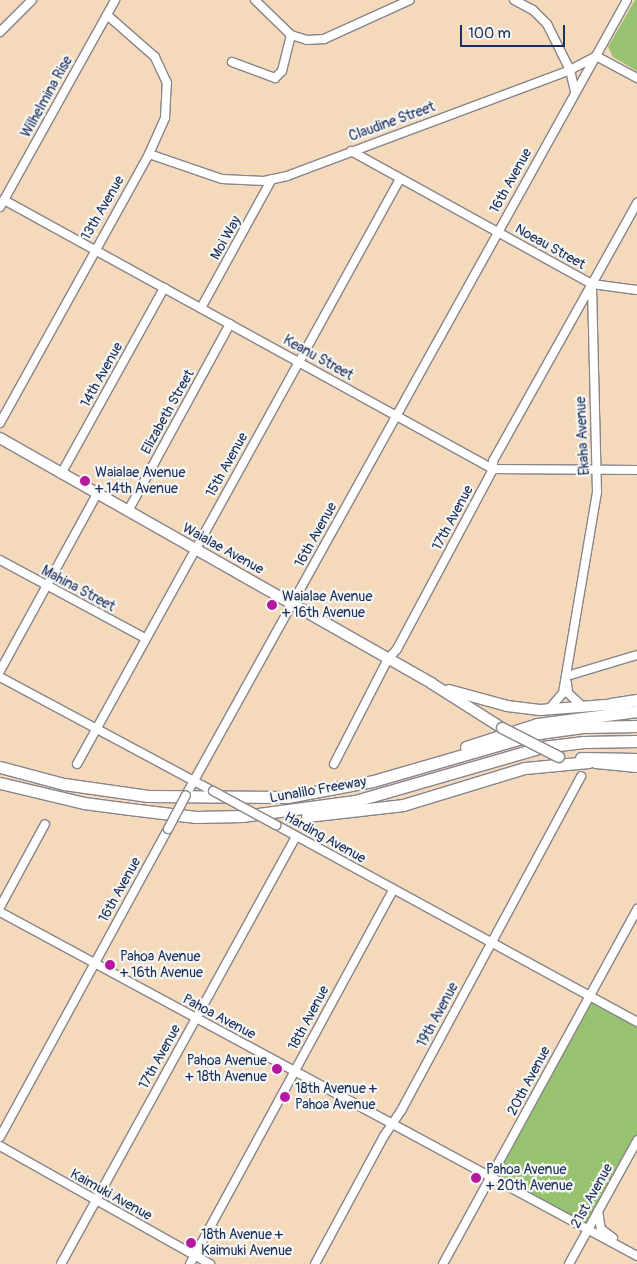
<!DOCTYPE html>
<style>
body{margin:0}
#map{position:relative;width:637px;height:1264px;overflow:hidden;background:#f4d9bb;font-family:Pangolin,sans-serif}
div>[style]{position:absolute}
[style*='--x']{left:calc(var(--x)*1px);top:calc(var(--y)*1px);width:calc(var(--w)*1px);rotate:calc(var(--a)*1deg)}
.green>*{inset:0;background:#97c26f}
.roads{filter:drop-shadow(1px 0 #88848c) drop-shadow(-1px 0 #88848c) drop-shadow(0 1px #88848c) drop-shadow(0 -1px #88848c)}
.minor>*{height:8px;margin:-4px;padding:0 4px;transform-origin:4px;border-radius:4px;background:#fff}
.major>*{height:10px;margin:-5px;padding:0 5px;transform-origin:5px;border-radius:5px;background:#fff}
.highway>*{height:11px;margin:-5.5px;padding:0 5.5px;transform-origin:5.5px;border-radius:5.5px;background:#fff}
.bridges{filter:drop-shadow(1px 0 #88848c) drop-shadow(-1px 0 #88848c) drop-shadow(0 1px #88848c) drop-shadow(0 -1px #88848c)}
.minor-bridge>*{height:8px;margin:-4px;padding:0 4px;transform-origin:4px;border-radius:4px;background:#fff}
.major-bridge>*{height:10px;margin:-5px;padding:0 5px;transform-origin:5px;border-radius:5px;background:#fff}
.dots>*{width:14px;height:14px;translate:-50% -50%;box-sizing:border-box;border:2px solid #f6f6f2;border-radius:50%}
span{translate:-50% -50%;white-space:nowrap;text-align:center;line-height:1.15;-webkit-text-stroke:4.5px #f6f6f2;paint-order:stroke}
.street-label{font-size:14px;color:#1b2f5e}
.poi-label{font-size:14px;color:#1b2f5e}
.left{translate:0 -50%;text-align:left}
.right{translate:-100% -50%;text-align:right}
.scale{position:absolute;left:460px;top:25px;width:105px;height:22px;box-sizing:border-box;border:2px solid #1b2f5e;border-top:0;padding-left:6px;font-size:15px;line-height:18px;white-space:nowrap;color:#1b2f5e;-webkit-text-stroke:4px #f6f6f2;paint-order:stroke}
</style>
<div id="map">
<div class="green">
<i style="clip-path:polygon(635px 0,637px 0,637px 71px,613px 57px,608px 47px)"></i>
<i style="clip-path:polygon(591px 1001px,637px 1027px,637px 1134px,586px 1224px,497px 1175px)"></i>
</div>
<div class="roads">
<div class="minor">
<i style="--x:255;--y:0;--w:50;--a:44.2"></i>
<i style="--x:291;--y:35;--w:17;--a:17"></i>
<i style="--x:307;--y:40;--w:17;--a:-3"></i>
<i style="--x:324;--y:39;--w:94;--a:-24.4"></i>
<i style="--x:514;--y:0;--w:21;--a:28"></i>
<i style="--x:533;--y:10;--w:20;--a:45"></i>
<i style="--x:547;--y:24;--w:51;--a:63.4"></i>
<i style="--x:570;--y:70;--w:22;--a:77"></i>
<i style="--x:0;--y:32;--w:45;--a:-45"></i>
<i style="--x:596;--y:56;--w:47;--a:28.2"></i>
<i style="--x:232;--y:62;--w:46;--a:20.4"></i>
<i style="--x:275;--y:78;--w:10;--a:-45"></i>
<i style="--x:282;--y:71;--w:37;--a:-76"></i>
<i style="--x:351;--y:151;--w:275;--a:28.9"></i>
<i style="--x:592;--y:284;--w:45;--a:7.6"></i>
<i style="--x:149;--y:154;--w:77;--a:18.9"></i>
<i style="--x:222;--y:179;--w:42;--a:2.7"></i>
<i style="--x:264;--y:181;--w:24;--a:-12"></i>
<i style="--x:287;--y:176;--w:302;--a:-20.5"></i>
<i style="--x:570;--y:70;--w:30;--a:-28"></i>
<i style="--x:4;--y:200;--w:558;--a:28.82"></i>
<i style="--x:493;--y:469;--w:144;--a:0.4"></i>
<i style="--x:0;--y:207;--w:237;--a:-60.9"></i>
<i style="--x:201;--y:308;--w:147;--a:-61.2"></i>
<i style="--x:0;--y:423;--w:308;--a:-61"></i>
<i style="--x:149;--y:154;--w:39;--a:-66"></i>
<i style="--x:165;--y:118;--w:35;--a:-87"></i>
<i style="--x:167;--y:83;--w:29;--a:-115"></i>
<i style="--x:155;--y:57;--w:64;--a:-138.8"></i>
<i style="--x:61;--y:474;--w:213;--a:-61"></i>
<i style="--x:128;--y:511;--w:213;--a:-61.4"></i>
<i style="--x:0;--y:560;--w:165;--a:28.3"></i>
<i style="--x:0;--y:671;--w:202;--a:-61.3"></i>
<i style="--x:567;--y:676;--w:73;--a:-16.7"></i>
<i style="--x:0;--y:677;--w:242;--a:28.2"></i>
<i style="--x:567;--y:683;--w:10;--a:84"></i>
<i style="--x:568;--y:693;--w:21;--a:43"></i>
<i style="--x:549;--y:709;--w:21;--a:-49"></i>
<i style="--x:563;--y:693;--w:204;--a:-80.4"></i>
<i style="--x:597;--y:492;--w:208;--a:-91.4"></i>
<i style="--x:592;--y:284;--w:93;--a:-60.9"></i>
<i style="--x:77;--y:764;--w:668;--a:-61.1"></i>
<i style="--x:334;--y:764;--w:118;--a:-62.8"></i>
<i style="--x:388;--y:659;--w:13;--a:-48"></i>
<i style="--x:397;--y:649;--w:204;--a:-61.9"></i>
<i style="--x:493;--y:469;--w:8;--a:-90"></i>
<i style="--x:493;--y:461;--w:203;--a:-60.8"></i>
<i style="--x:186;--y:795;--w:909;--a:-60.98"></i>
<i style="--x:276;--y:825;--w:411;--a:28.6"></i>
<i style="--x:0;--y:907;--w:94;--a:-61.5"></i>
<i style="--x:0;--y:912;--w:724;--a:28.37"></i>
<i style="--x:0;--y:1137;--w:351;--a:-61.4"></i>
<i style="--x:0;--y:1146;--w:241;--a:29.3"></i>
<i style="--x:598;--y:1211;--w:18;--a:81"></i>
<i style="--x:601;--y:1229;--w:15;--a:37"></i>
<i style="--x:61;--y:1264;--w:488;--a:-61.2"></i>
<i style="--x:190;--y:1264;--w:426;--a:-61.5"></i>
<i style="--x:315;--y:1264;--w:145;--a:-61.7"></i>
<i style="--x:384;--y:1136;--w:32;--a:-56"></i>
<i style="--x:402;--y:1109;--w:378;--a:-61.7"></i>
<i style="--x:443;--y:1264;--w:405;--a:-61.3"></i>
<i style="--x:569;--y:1264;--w:141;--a:-61.1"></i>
</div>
<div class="major">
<i style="--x:0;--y:438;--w:496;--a:29.6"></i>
<i style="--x:431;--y:683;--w:84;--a:32.4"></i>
<i style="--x:449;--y:690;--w:60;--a:15.4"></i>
<i style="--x:507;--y:706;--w:33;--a:7"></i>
<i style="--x:540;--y:710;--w:79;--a:-4.3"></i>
<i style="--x:596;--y:763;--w:41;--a:5.6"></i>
</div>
<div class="highway">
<i style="--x:611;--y:704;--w:26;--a:-9"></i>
<i style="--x:466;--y:747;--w:75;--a:-17.9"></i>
<i style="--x:537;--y:724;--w:101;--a:-7.4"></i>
<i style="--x:581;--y:758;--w:56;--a:1"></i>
<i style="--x:0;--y:767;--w:66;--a:14.9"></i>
<i style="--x:64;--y:784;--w:85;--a:8.1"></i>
<i style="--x:148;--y:796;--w:139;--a:0.4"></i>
<i style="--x:287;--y:797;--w:87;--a:-10.5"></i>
<i style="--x:373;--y:781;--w:173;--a:-16.1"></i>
<i style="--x:539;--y:733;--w:44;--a:-7.8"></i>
<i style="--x:583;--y:727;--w:54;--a:-1.1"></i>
<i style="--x:0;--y:783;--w:86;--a:13.4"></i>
<i style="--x:84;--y:803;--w:46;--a:7.4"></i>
<i style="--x:130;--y:809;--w:66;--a:6.9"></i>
<i style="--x:196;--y:817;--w:47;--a:-1.2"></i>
<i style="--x:243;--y:816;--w:113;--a:-7.6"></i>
<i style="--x:355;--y:801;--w:195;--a:-16.1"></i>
<i style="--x:542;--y:747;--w:42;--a:-6.8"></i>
<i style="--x:584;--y:742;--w:53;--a:-1.1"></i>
<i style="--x:307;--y:816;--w:97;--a:-6.5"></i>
<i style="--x:403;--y:805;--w:127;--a:-16.9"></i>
<i style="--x:525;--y:768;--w:64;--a:-5.4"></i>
</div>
</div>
<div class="bridges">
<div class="minor-bridge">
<i style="--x:213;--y:791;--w:72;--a:28.4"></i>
<i style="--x:168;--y:829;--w:38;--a:-62"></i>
</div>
<div class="major-bridge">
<i style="--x:502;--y:728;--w:64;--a:27"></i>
</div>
</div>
<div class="dots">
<i style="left:85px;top:481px;background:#b5179e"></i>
<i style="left:272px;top:605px;background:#b5179e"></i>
<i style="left:110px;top:965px;background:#b5179e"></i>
<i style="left:277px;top:1069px;background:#b5179e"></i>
<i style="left:285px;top:1097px;background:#b5179e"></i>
<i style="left:476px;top:1178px;background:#b5179e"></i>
<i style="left:191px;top:1243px;background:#b5179e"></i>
</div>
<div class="street-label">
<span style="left:47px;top:97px;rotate:-61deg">Wilhelmina Rise</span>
<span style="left:392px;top:122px;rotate:-20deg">Claudine Street</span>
<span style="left:511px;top:181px;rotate:-61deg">16th Avenue</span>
<span style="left:103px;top:208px;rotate:-60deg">13th Avenue</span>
<span style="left:226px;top:238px;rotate:-61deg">Moi Way</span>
<span style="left:550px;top:247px;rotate:29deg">Noeau Street</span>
<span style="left:318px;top:358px;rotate:29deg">Keanu Street</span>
<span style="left:102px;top:375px;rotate:-61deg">14th Avenue</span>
<span style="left:168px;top:412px;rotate:-61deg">Elizabeth Street</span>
<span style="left:583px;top:436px;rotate:-93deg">Ekaha Avenue</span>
<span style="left:227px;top:465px;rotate:-61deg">15th Avenue</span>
<span style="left:453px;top:518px;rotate:-62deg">17th Avenue</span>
<span style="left:316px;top:535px;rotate:-61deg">16th Avenue</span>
<span style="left:223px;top:549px;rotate:29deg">Waialae Avenue</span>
<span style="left:78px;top:589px;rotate:28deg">Mahina Street</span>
<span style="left:318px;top:790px;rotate:-10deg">Lunalilo Freeway</span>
<span style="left:325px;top:838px;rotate:29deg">Harding Avenue</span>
<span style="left:120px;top:890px;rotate:-61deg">16th Avenue</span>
<span style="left:438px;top:1015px;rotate:-62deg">19th Avenue</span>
<span style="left:219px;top:1017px;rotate:28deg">Pahoa Avenue</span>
<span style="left:309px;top:1018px;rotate:-62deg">18th Avenue</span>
<span style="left:160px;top:1057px;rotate:-61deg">17th Avenue</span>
<span style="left:529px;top:1081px;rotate:-62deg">20th Avenue</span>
<span style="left:111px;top:1195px;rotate:29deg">Kaimuki Avenue</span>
<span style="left:592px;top:1196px;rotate:-61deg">21st Avenue</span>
</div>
<div class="poi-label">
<span class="left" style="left:95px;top:481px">Waialae Avenue<br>+ 14th Avenue</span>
<span class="left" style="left:282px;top:605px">Waialae Avenue<br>+ 16th Avenue</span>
<span class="left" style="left:120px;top:965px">Pahoa Avenue<br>+ 16th Avenue</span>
<span class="right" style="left:267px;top:1069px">Pahoa Avenue<br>+ 18th Avenue</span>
<span class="left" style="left:295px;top:1097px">18th Avenue +<br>Pahoa Avenue</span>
<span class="left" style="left:486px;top:1178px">Pahoa Avenue<br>+ 20th Avenue</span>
<span class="left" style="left:201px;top:1243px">18th Avenue +<br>Kaimuki Avenue</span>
</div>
<div class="scale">100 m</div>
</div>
